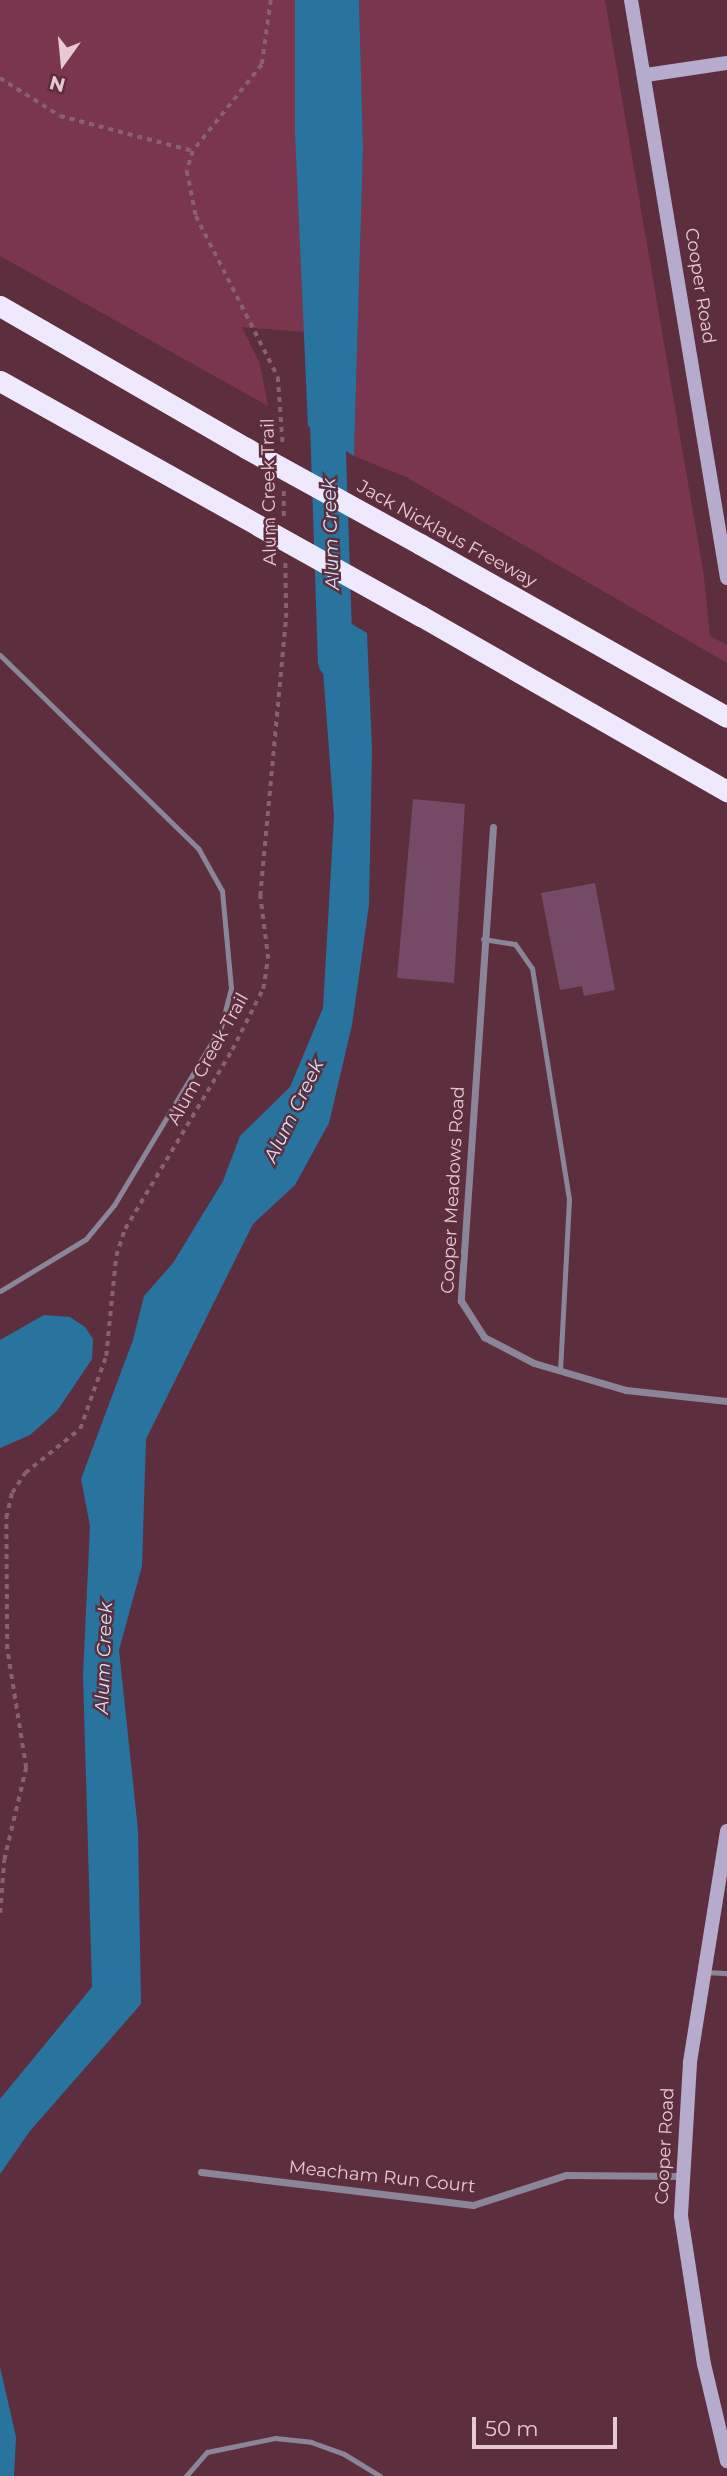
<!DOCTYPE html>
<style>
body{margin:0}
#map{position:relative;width:727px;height:2476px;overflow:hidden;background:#5d2e3e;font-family:Montserrat,sans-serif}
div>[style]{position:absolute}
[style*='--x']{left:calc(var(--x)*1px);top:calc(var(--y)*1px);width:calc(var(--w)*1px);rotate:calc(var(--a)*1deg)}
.green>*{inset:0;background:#7a354f}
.water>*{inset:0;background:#29739f}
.river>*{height:35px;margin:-17.5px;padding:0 17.5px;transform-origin:17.5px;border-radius:17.5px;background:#29739f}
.building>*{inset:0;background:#744a67}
.path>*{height:3.5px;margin-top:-1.75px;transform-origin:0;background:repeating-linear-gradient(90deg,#89606e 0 5px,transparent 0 10px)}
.lane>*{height:5px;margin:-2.5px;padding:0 2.5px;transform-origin:2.5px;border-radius:2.5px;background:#8b8599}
.street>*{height:7px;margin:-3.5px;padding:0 3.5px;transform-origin:3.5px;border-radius:3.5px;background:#8b8599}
.secondary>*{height:14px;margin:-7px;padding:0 7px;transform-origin:7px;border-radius:7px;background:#b5abcc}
.highway>*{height:21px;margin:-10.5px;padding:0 10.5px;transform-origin:10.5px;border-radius:10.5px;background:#efe9fe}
.highway-bridge>*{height:21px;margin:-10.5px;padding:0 10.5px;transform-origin:10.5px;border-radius:10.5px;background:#efe9fe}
span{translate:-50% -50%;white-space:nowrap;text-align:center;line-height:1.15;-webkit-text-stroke:5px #5d2e3e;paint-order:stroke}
.street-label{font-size:18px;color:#e7c9d2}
.water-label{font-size:19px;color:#cfe4f3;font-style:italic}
.north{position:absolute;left:28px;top:28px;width:70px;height:70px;-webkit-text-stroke:5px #5d2e3e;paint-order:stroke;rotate:195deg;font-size:19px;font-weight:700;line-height:28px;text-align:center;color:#e7c9d2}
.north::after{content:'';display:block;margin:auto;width:24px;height:32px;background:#e7c9d2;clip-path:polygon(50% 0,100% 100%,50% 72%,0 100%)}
.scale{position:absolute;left:472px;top:2417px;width:145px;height:32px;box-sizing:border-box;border:4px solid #e7c9d2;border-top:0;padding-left:9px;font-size:21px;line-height:24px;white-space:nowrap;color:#e7c9d2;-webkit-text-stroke:5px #5d2e3e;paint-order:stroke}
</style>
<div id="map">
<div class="green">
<i style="clip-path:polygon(0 0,295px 0,304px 332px,242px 327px,260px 364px,268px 406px,0 256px)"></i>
<i style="clip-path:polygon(359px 0,605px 0,704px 576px,710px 636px,727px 645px,727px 663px,406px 477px,354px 456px,363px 147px)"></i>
</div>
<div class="water">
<i style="clip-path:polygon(295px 0,359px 0,363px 147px,354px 456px,308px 426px,295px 133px)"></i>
<i style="clip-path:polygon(318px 604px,367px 633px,372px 750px,369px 905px,352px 1025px,329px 1123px,295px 1185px,253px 1224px,146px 1439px,142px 1566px,119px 1650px,138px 1830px,141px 2004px,30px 2131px,0 2174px,0 2099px,92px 1987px,83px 1675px,90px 1526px,81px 1479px,133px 1340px,144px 1296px,173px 1263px,223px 1181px,240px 1136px,290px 1087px,323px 1008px,334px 816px)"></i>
<i style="clip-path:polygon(44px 1315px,70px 1317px,85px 1327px,93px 1339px,92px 1359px,57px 1411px,30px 1435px,0 1448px,0 1340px)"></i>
<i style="clip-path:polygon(0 2367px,16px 2437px,14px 2476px,0 2476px)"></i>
</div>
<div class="river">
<i style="--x:326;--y:392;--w:269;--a:88.1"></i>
</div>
<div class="building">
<i style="clip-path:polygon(413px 799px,465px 804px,454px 983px,397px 978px)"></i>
<i style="clip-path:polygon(595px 883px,615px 990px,584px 996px,582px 986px,560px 990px,541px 893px)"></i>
</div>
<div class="path">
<i style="--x:271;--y:0;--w:66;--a:97.9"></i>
<i style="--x:262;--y:65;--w:110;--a:128.7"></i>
<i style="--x:193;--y:151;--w:21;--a:107"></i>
<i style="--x:187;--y:171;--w:46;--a:78.7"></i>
<i style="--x:196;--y:216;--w:181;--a:63"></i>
<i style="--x:278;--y:377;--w:68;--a:85.8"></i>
<i style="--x:0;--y:78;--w:71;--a:32.3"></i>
<i style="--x:60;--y:116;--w:138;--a:14.7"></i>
<i style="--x:284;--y:491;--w:27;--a:90"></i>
<i style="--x:0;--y:1913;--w:53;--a:-85.7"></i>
<i style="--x:4;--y:1860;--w:95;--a:-76.6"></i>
<i style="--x:26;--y:1768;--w:121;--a:-99.1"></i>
<i style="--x:7;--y:1649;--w:131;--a:-90.4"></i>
<i style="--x:6;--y:1518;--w:26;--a:-77"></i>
<i style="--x:12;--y:1493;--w:24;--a:-57"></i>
<i style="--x:25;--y:1473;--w:70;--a:-38.7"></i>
<i style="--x:80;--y:1429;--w:77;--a:-70.4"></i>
<i style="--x:106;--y:1356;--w:100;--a:-84.3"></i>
<i style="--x:116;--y:1256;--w:28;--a:-72"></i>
<i style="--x:125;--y:1229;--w:209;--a:-59.1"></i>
<i style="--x:232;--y:1050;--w:68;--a:-63.1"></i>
<i style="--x:263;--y:989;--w:30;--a:-81"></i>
<i style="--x:268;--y:959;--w:64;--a:-97.2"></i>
<i style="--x:260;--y:896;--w:279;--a:-84.7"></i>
<i style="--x:286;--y:618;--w:57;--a:-91"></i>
</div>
<div class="lane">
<i style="--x:0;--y:655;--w:277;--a:44.3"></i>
<i style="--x:198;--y:848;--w:49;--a:60.8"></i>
<i style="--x:222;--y:891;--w:97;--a:84.7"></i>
<i style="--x:231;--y:988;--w:40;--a:104.4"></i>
<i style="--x:221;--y:1027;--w:208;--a:121"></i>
<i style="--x:114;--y:1205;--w:44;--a:129.5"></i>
<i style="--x:86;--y:1239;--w:100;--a:148.8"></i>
<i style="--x:483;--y:939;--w:32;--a:9"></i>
<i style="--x:515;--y:944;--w:29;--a:55"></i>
<i style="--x:532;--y:968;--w:234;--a:80.9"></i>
<i style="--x:569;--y:1199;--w:171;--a:93"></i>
<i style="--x:705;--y:1972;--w:22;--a:3"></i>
<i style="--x:186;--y:2476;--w:32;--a:-49"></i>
<i style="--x:207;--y:2452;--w:69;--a:-11.6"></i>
<i style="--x:275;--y:2438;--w:36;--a:6"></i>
<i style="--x:311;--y:2442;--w:35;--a:20"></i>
<i style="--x:344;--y:2454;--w:42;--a:31.4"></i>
</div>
<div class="street">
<i style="--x:493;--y:827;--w:475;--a:93.9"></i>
<i style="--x:461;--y:1301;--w:43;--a:57.4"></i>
<i style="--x:484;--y:1337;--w:56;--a:27.5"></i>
<i style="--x:534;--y:1363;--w:96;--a:16.4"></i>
<i style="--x:626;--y:1390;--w:102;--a:6.2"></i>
<i style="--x:201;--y:2172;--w:274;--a:6.9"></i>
<i style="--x:473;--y:2205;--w:98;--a:-17.9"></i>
<i style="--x:566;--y:2175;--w:116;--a:0.5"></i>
</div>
<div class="secondary">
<i style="--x:631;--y:0;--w:586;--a:80.57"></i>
<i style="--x:646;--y:75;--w:82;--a:-8.4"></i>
<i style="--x:727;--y:1831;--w:235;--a:99.1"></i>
<i style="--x:690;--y:2063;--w:153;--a:93.4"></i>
<i style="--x:681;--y:2216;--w:150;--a:81.2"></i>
<i style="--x:704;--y:2364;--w:100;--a:76.7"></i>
</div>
<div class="highway">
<i style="--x:0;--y:306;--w:284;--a:30"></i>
<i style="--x:0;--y:381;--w:297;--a:29.2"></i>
<i style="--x:420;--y:544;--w:352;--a:29.4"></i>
<i style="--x:421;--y:616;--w:353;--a:29.8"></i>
</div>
<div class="highway-bridge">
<i style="--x:246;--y:448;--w:199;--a:28.9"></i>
<i style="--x:259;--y:526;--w:185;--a:29.1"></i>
</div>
<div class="street-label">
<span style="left:700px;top:286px;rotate:81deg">Cooper Road</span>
<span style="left:269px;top:492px;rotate:-91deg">Alum Creek Trail</span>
<span style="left:447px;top:534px;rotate:29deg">Jack Nicklaus Freeway</span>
<span style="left:208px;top:1059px;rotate:-61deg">Alum Creek Trail</span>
<span style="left:453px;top:1190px;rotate:-87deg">Cooper Meadows Road</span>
<span style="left:665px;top:2146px;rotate:-87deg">Cooper Road</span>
<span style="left:382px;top:2177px;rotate:6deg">Meacham Run Court</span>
</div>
<div class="water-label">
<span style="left:331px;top:534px;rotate:-92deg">Alum Creek</span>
<span style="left:294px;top:1111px;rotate:-64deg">Alum Creek</span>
<span style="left:104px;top:1658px;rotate:-88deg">Alum Creek</span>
</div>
<div class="north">N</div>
<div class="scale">50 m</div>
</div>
